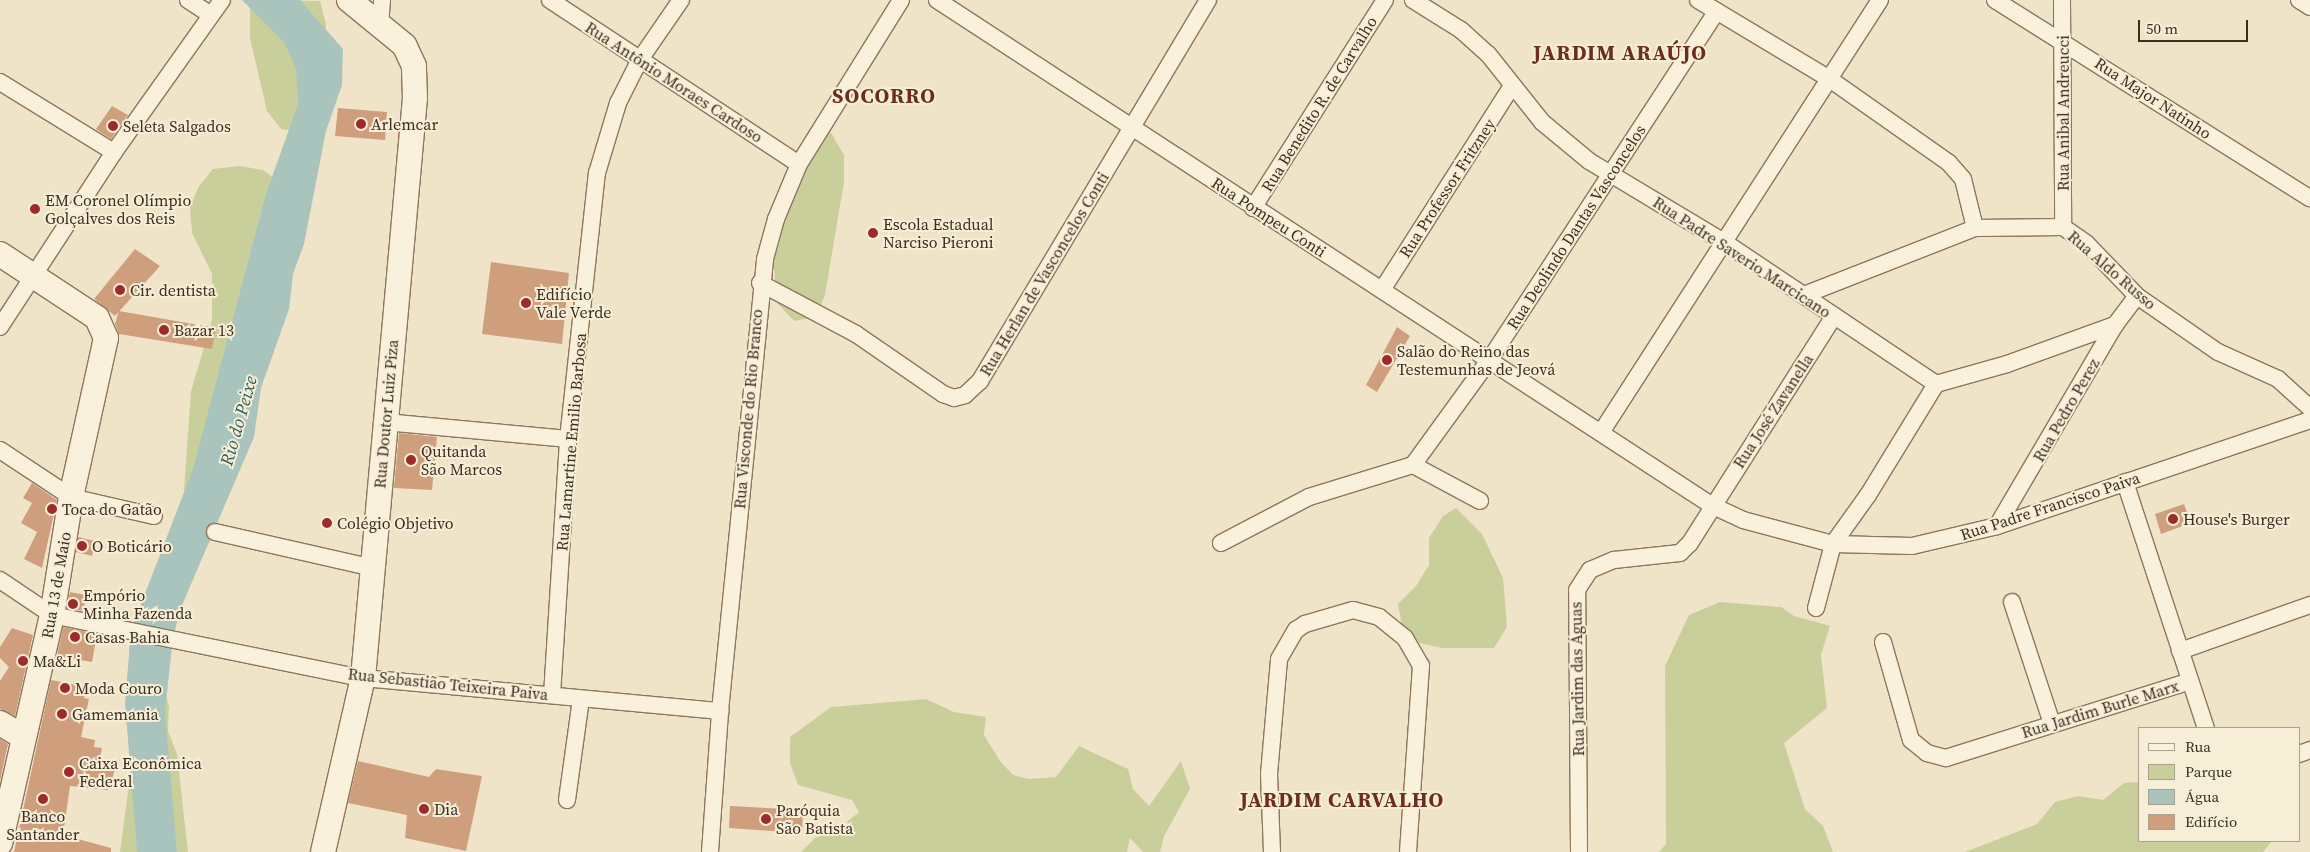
<!DOCTYPE html>
<meta charset="utf-8">
<style>
body{margin:0}
#map{position:relative;width:2310px;height:852px;overflow:hidden;background:#f0e4c8;font-family:"Source Serif 4",serif}
div>[style]{position:absolute}
[style*='--x']{left:calc(var(--x)*1px);top:calc(var(--y)*1px);width:calc(var(--w)*1px);rotate:calc(var(--a)*1deg)}
.green>*{inset:0;background:#c9cf9b}
.water>*{inset:0;background:#a9c4bc}
.building>*{inset:0;background:#cf9f7d}
.roads{filter:drop-shadow(1px 0 #8d765c) drop-shadow(-1px 0 #8d765c) drop-shadow(0 1px #8d765c) drop-shadow(0 -1px #8d765c)}
.street>*{height:16px;margin:-8px;padding:0 8px;transform-origin:8px;border-radius:8px;background:#faf1dc}
.secondary>*{height:24px;margin:-12px;padding:0 12px;transform-origin:12px;border-radius:12px;background:#faf1dc}
.dots>*{width:14px;height:14px;translate:-50% -50%;box-sizing:border-box;border:2px solid #f7eed8;border-radius:50%}
span{translate:-50% -50%;white-space:nowrap;text-align:center;line-height:1.15;-webkit-text-stroke:4px #f7eed8;paint-order:stroke}
.street-label{font-size:16px;color:#3d2e20}
.poi-label{font-size:16px;color:#3d2e20}
.left{translate:0 -50%;text-align:left}
.water-label{font-size:18px;color:#2f5d5a;font-style:italic}
.district-label{font-size:21px;color:#6b2e1e;font-weight:700;letter-spacing:1px}
.legend{position:absolute;left:2138px;top:727px;width:162px;height:115px;box-sizing:border-box;background:#f7eed8;border:1px solid #ada18e;margin:0;padding:6px 9px;list-style:none;font-size:15px;color:#3d2e20}
.legend li{display:flex;align-items:center;gap:10px;height:25px}
.legend b{width:25px;border:1px solid #ada18e}
.scale{position:absolute;left:2138px;top:20px;width:110px;height:22px;box-sizing:border-box;border:2px solid #3d2e20;border-top:0;padding-left:6px;font-size:15px;line-height:18px;white-space:nowrap;color:#3d2e20;-webkit-text-stroke:4px #f7eed8;paint-order:stroke}
</style>
<div id="map">
<div class="green">
<i style="clip-path:polygon(250px 0,320px 1px,326px 24px,325px 94px,304px 132px,281px 129px,267px 111px,250px 38px)"></i>
<i style="clip-path:polygon(816px 130px,831px 133px,844px 155px,844px 182px,825px 295px,816px 317px,794px 321px,777px 303px,773px 255px)"></i>
<i style="clip-path:polygon(240px 166px,263px 170px,280px 182px,189px 516px,184px 490px,191px 391px,212px 321px,212px 274px,192px 233px,190px 207px,199px 186px,213px 169px)"></i>
<i style="clip-path:polygon(1456px 508px,1482px 534px,1503px 578px,1507px 627px,1494px 648px,1442px 648px,1420px 643px,1402px 626px,1398px 604px,1416px 586px,1429px 565px,1429px 538px,1443px 516px)"></i>
<i style="clip-path:polygon(1720px 602px,1781px 607px,1794px 616px,1830px 626px,1821px 655px,1827px 708px,1784px 743px,1805px 809px,1823px 826px,1833px 852px,1659px 852px,1666px 844px,1665px 666px,1689px 615px)"></i>
<i style="clip-path:polygon(143px 643px,157px 660px,169px 707px,168px 731px,177px 754px,188px 852px,120px 852px,136px 733px,129px 646px)"></i>
<i style="clip-path:polygon(926px 699px,954px 712px,986px 717px,984px 735px,1000px 761px,1013px 775px,1029px 779px,1056px 777px,1079px 746px,1128px 769px,1133px 789px,1149px 806px,1181px 761px,1190px 789px,1164px 836px,1160px 852px,1143px 852px,1130px 838px,1127px 852px,801px 852px,815px 838px,837px 830px,859px 812px,852px 800px,798px 785px,790px 763px,790px 737px,831px 707px)"></i>
<i style="clip-path:polygon(2139px 782px,2139px 841px,2272px 841px,2263px 852px,1965px 852px,2037px 824px,2055px 802px,2078px 796px,2103px 800px,2124px 783px)"></i>
</div>
<div class="water">
<i style="clip-path:polygon(242px 0,300px 0,343px 49px,342px 85px,326px 131px,304px 244px,293px 274px,289px 309px,261px 388px,254px 437px,180px 610px,173px 638px,165px 711px,177px 852px,137px 852px,125px 703px,131px 630px,193px 469px,266px 194px,298px 104px,296px 68px,284px 42px)"></i>
</div>
<div class="building">
<i style="clip-path:polygon(112px 106px,128px 115px,111px 139px,96px 129px)"></i>
<i style="clip-path:polygon(338px 108px,387px 112px,385px 140px,335px 136px)"></i>
<i style="clip-path:polygon(135px 249px,160px 266px,115px 316px,94px 299px)"></i>
<i style="clip-path:polygon(491px 262px,569px 273px,562px 344px,482px 334px)"></i>
<i style="clip-path:polygon(119px 311px,216px 328px,212px 349px,119px 334px,115px 324px)"></i>
<i style="clip-path:polygon(1397px 327px,1410px 336px,1377px 392px,1366px 385px)"></i>
<i style="clip-path:polygon(399px 433px,437px 437px,432px 490px,394px 488px)"></i>
<i style="clip-path:polygon(32px 483px,57px 500px,42px 568px,24px 559px,37px 532px,21px 523px,32px 503px,23px 498px)"></i>
<i style="clip-path:polygon(2184px 504px,2191px 523px,2161px 534px,2155px 514px)"></i>
<i style="clip-path:polygon(78px 537px,95px 541px,92px 556px,76px 552px)"></i>
<i style="clip-path:polygon(70px 592px,86px 595px,83px 611px,67px 608px)"></i>
<i style="clip-path:polygon(63px 627px,97px 634px,92px 662px,57px 656px)"></i>
<i style="clip-path:polygon(12px 628px,33px 635px,15px 716px,0 709px,0 681px,9px 667px,0 658px,0 647px)"></i>
<i style="clip-path:polygon(51px 680px,87px 687px,84px 698px,89px 699px,81px 737px,95px 740px,94px 747px,102px 748px,98px 766px,115px 770px,108px 790px,70px 786px,63px 835px,111px 848px,111px 852px,14px 852px)"></i>
<i style="clip-path:polygon(0 739px,8px 744px,0 781px)"></i>
<i style="clip-path:polygon(358px 761px,429px 777px,436px 769px,482px 776px,466px 851px,405px 838px,407px 815px,348px 803px)"></i>
<i style="clip-path:polygon(730px 806px,803px 810px,802px 833px,729px 828px)"></i>
</div>
<div class="roads">
<div class="street">
<i style="--x:188;--y:0;--w:27;--a:33"></i>
<i style="--x:550;--y:0;--w:298;--a:33.4"></i>
<i style="--x:937;--y:0;--w:924;--a:33.12"></i>
<i style="--x:1711;--y:505;--w:35;--a:25"></i>
<i style="--x:1743;--y:520;--w:93;--a:14.9"></i>
<i style="--x:1833;--y:544;--w:79;--a:1.5"></i>
<i style="--x:1912;--y:546;--w:87;--a:-13.2"></i>
<i style="--x:1997;--y:526;--w:330;--a:-18.7"></i>
<i style="--x:1413;--y:0;--w:57;--a:32"></i>
<i style="--x:1461;--y:30;--w:36;--a:42"></i>
<i style="--x:1488;--y:54;--w:87;--a:51.5"></i>
<i style="--x:1542;--y:122;--w:61;--a:39.7"></i>
<i style="--x:1589;--y:161;--w:157;--a:31"></i>
<i style="--x:1724;--y:242;--w:255;--a:33.8"></i>
<i style="--x:1936;--y:384;--w:74;--a:-15.7"></i>
<i style="--x:2007;--y:364;--w:115;--a:-19.9"></i>
<i style="--x:1698;--y:0;--w:155;--a:31"></i>
<i style="--x:1831;--y:80;--w:144;--a:35.1"></i>
<i style="--x:1949;--y:163;--w:21;--a:49"></i>
<i style="--x:1963;--y:179;--w:50;--a:76.2"></i>
<i style="--x:1995;--y:0;--w:372;--a:32.2"></i>
<i style="--x:2062;--y:0;--w:227;--a:89.7"></i>
<i style="--x:2299;--y:0;--w:13;--a:32"></i>
<i style="--x:380;--y:24;--w:24;--a:-85"></i>
<i style="--x:0;--y:82;--w:134;--a:31.6"></i>
<i style="--x:1253;--y:208;--w:246;--a:-57.6"></i>
<i style="--x:760;--y:283;--w:109;--a:28"></i>
<i style="--x:856;--y:334;--w:106;--a:34.6"></i>
<i style="--x:943;--y:394;--w:12;--a:20"></i>
<i style="--x:954;--y:398;--w:11;--a:-15"></i>
<i style="--x:965;--y:395;--w:21;--a:-43"></i>
<i style="--x:980;--y:381;--w:444;--a:-59.1"></i>
<i style="--x:1382;--y:290;--w:242;--a:-57.5"></i>
<i style="--x:1804;--y:295;--w:184;--a:-21.4"></i>
<i style="--x:1975;--y:228;--w:88;--a:-0.7"></i>
<i style="--x:2063;--y:227;--w:29;--a:35"></i>
<i style="--x:2087;--y:244;--w:72;--a:46.1"></i>
<i style="--x:2137;--y:296;--w:98;--a:34.7"></i>
<i style="--x:2218;--y:352;--w:66;--a:24.2"></i>
<i style="--x:2278;--y:379;--w:43;--a:42.2"></i>
<i style="--x:0;--y:327;--w:209;--a:-56.9"></i>
<i style="--x:114;--y:152;--w:186;--a:-54.6"></i>
<i style="--x:385;--y:422;--w:184;--a:5.3"></i>
<i style="--x:1602;--y:431;--w:513;--a:-57.18"></i>
<i style="--x:0;--y:450;--w:85;--a:33.5"></i>
<i style="--x:71;--y:497;--w:85;--a:12.9"></i>
<i style="--x:1413;--y:465;--w:131;--a:-54"></i>
<i style="--x:1490;--y:359;--w:415;--a:-56.9"></i>
<i style="--x:2125;--y:482;--w:259;--a:71.8"></i>
<i style="--x:1997;--y:526;--w:233;--a:-59.6"></i>
<i style="--x:2115;--y:325;--w:36;--a:-53"></i>
<i style="--x:215;--y:532;--w:162;--a:12.8"></i>
<i style="--x:1221;--y:543;--w:99;--a:-27.6"></i>
<i style="--x:1309;--y:497;--w:109;--a:-17.1"></i>
<i style="--x:1413;--y:465;--w:76;--a:28.2"></i>
<i style="--x:0;--y:580;--w:63;--a:33.9"></i>
<i style="--x:52;--y:615;--w:317;--a:11.5"></i>
<i style="--x:363;--y:678;--w:359;--a:5.3"></i>
<i style="--x:2012;--y:602;--w:128;--a:71.8"></i>
<i style="--x:1816;--y:608;--w:66;--a:-75.1"></i>
<i style="--x:1833;--y:544;--w:60;--a:-54.5"></i>
<i style="--x:1868;--y:495;--w:130;--a:-58.5"></i>
<i style="--x:1883;--y:642;--w:102;--a:74.1"></i>
<i style="--x:1911;--y:740;--w:21;--a:39"></i>
<i style="--x:1927;--y:753;--w:20;--a:15"></i>
<i style="--x:1946;--y:758;--w:256;--a:-17.5"></i>
<i style="--x:2180;--y:651;--w:138;--a:-19.5"></i>
<i style="--x:552;--y:695;--w:256;--a:-86.4"></i>
<i style="--x:568;--y:439;--w:268;--a:-83.8"></i>
<i style="--x:597;--y:173;--w:73;--a:-73.3"></i>
<i style="--x:618;--y:103;--w:47;--a:-63.4"></i>
<i style="--x:639;--y:61;--w:74;--a:-55.5"></i>
<i style="--x:2299;--y:754;--w:12;--a:-20"></i>
<i style="--x:567;--y:800;--w:102;--a:-82.1"></i>
<i style="--x:710;--y:852;--w:141;--a:-85.9"></i>
<i style="--x:720;--y:711;--w:454;--a:-84.3"></i>
<i style="--x:765;--y:259;--w:41;--a:-74.6"></i>
<i style="--x:776;--y:219;--w:60;--a:-67.3"></i>
<i style="--x:799;--y:164;--w:193;--a:-58.1"></i>
<i style="--x:1272;--y:852;--w:78;--a:-92.2"></i>
<i style="--x:1269;--y:774;--w:115;--a:-85"></i>
<i style="--x:1279;--y:659;--w:34;--a:-60"></i>
<i style="--x:1296;--y:630;--w:11;--a:-34"></i>
<i style="--x:1305;--y:624;--w:50;--a:-16.3"></i>
<i style="--x:1353;--y:610;--w:27;--a:15"></i>
<i style="--x:1379;--y:617;--w:33;--a:39"></i>
<i style="--x:1405;--y:638;--w:32;--a:60"></i>
<i style="--x:1421;--y:666;--w:186;--a:94"></i>
<i style="--x:1579;--y:852;--w:262;--a:-90.4"></i>
<i style="--x:1577;--y:590;--w:24;--a:-57"></i>
<i style="--x:1590;--y:570;--w:26;--a:-23"></i>
<i style="--x:1614;--y:560;--w:66;--a:-6.1"></i>
<i style="--x:1680;--y:553;--w:14;--a:-45"></i>
<i style="--x:1690;--y:543;--w:269;--a:-57.6"></i>
</div>
<div class="secondary">
<i style="--x:0;--y:254;--w:116;--a:33.4"></i>
<i style="--x:97;--y:318;--w:22;--a:66"></i>
<i style="--x:106;--y:338;--w:163;--a:102.4"></i>
<i style="--x:71;--y:497;--w:120;--a:99.1"></i>
<i style="--x:52;--y:615;--w:234;--a:102.8"></i>
<i style="--x:0;--y:723;--w:26;--a:31"></i>
<i style="--x:323;--y:852;--w:179;--a:-77.1"></i>
<i style="--x:363;--y:678;--w:582;--a:-84.88"></i>
<i style="--x:415;--y:98;--w:32;--a:-92"></i>
<i style="--x:414;--y:66;--w:23;--a:-115"></i>
<i style="--x:404;--y:45;--w:71;--a:-140.7"></i>
</div>
</div>
<div class="dots">
<i style="left:361px;top:124px;background:#9e2a2b"></i>
<i style="left:113px;top:126px;background:#9e2a2b"></i>
<i style="left:35px;top:209px;background:#9e2a2b"></i>
<i style="left:873px;top:233px;background:#9e2a2b"></i>
<i style="left:120px;top:290px;background:#9e2a2b"></i>
<i style="left:526px;top:303px;background:#9e2a2b"></i>
<i style="left:164px;top:330px;background:#9e2a2b"></i>
<i style="left:1387px;top:360px;background:#9e2a2b"></i>
<i style="left:411px;top:460px;background:#9e2a2b"></i>
<i style="left:52px;top:509px;background:#9e2a2b"></i>
<i style="left:2173px;top:519px;background:#9e2a2b"></i>
<i style="left:327px;top:523px;background:#9e2a2b"></i>
<i style="left:82px;top:546px;background:#9e2a2b"></i>
<i style="left:73px;top:604px;background:#9e2a2b"></i>
<i style="left:75px;top:637px;background:#9e2a2b"></i>
<i style="left:23px;top:661px;background:#9e2a2b"></i>
<i style="left:65px;top:688px;background:#9e2a2b"></i>
<i style="left:62px;top:714px;background:#9e2a2b"></i>
<i style="left:69px;top:772px;background:#9e2a2b"></i>
<i style="left:43px;top:799px;background:#9e2a2b"></i>
<i style="left:424px;top:809px;background:#9e2a2b"></i>
<i style="left:766px;top:819px;background:#9e2a2b"></i>
</div>
<div class="street-label">
<span style="left:674px;top:82px;rotate:33deg">Rua Antônio Moraes Cardoso</span>
<span style="left:2153px;top:98px;rotate:33deg">Rua Major Natinho</span>
<span style="left:1319px;top:104px;rotate:-58deg">Rua Benedito R. de Carvalho</span>
<span style="left:2063px;top:113px;rotate:-90deg">Rua Anibal Andreucci</span>
<span style="left:1447px;top:188px;rotate:-57deg">Rua Professor Fritzney</span>
<span style="left:1269px;top:217px;rotate:33deg">Rua Pompeu Conti</span>
<span style="left:1576px;top:227px;rotate:-57deg">Rua Deolindo Dantas Vasconcelos</span>
<span style="left:1742px;top:257px;rotate:33deg">Rua Padre Saverio Marcicano</span>
<span style="left:2112px;top:270px;rotate:41deg">Rua Aldo Russo</span>
<span style="left:1044px;top:274px;rotate:-59deg">Rua Herlan de Vasconcelos Conti</span>
<span style="left:748px;top:409px;rotate:-85deg">Rua Visconde do Rio Branco</span>
<span style="left:2066px;top:410px;rotate:-60deg">Rua Pedro Perez</span>
<span style="left:1773px;top:411px;rotate:-57deg">Rua José Zavanella</span>
<span style="left:386px;top:414px;rotate:-85deg">Rua Doutor Luiz Piza</span>
<span style="left:571px;top:442px;rotate:-85deg">Rua Lamartine Emilio Barbosa</span>
<span style="left:2050px;top:506px;rotate:-18deg">Rua Padre Francisco Paiva</span>
<span style="left:56px;top:585px;rotate:-80deg">Rua 13 de Maio</span>
<span style="left:1577px;top:679px;rotate:-91deg">Rua Jardim das Águas</span>
<span style="left:448px;top:684px;rotate:6deg">Rua Sebastião Teixeira Paiva</span>
<span style="left:2100px;top:709px;rotate:-17deg">Rua Jardim Burle Marx</span>
</div>
<div class="poi-label">
<span class="left" style="left:371px;top:124px">Arlemcar</span>
<span class="left" style="left:123px;top:126px">Seleta Salgados</span>
<span class="left" style="left:45px;top:209px">EM Coronel Olímpio<br>Golçalves dos Reis</span>
<span class="left" style="left:883px;top:233px">Escola Estadual<br>Narciso Pieroni</span>
<span class="left" style="left:130px;top:290px">Cir. dentista</span>
<span class="left" style="left:536px;top:303px">Edifício<br>Vale Verde</span>
<span class="left" style="left:174px;top:330px">Bazar 13</span>
<span class="left" style="left:1397px;top:360px">Salão do Reino das<br>Testemunhas de Jeová</span>
<span class="left" style="left:421px;top:460px">Quitanda<br>São Marcos</span>
<span class="left" style="left:62px;top:509px">Toca do Gatão</span>
<span class="left" style="left:2183px;top:519px">House's Burger</span>
<span class="left" style="left:337px;top:523px">Colégio Objetivo</span>
<span class="left" style="left:92px;top:546px">O Boticário</span>
<span class="left" style="left:83px;top:604px">Empório<br>Minha Fazenda</span>
<span class="left" style="left:85px;top:637px">Casas Bahia</span>
<span class="left" style="left:33px;top:661px">Ma&amp;Li</span>
<span class="left" style="left:75px;top:688px">Moda Couro</span>
<span class="left" style="left:72px;top:714px">Gamemania</span>
<span class="left" style="left:79px;top:772px">Caixa Econômica<br>Federal</span>
<span class="left" style="left:434px;top:809px">Dia</span>
<span class="left" style="left:776px;top:819px">Paróquia<br>São Batista</span>
<span style="left:43px;top:825px">Banco<br>Santander</span>
</div>
<div class="water-label">
<span style="left:239px;top:421px;rotate:-74deg">Rio do Peixe</span>
</div>
<div class="district-label">
<span style="left:1620px;top:53px">JARDIM ARAÚJO</span>
<span style="left:884px;top:96px">SOCORRO</span>
<span style="left:1342px;top:800px">JARDIM CARVALHO</span>
</div>
<ul class="legend">
<li><b style="height:6px;background:#faf1dc"></b>Rua</li>
<li><b style="height:14px;background:#c9cf9b"></b>Parque</li>
<li><b style="height:14px;background:#a9c4bc"></b>Água</li>
<li><b style="height:14px;background:#cf9f7d"></b>Edifício</li>
</ul>
<div class="scale">50 m</div>
</div>
